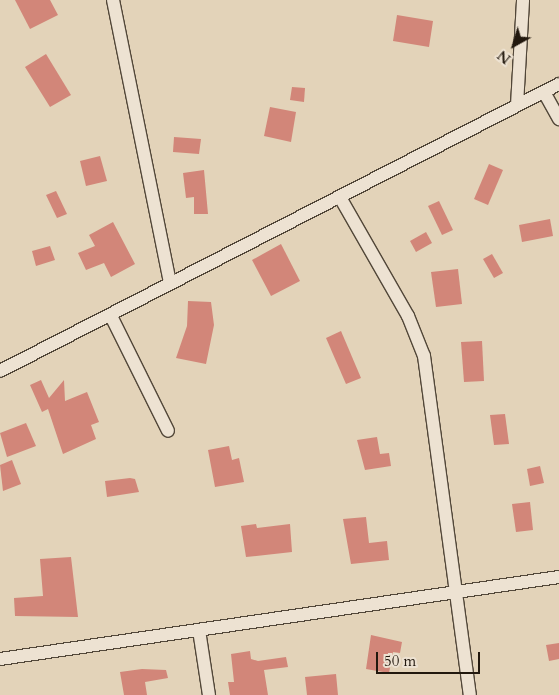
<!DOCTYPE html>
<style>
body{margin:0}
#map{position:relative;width:559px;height:695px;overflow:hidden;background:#e3d3b9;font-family:Cardo,serif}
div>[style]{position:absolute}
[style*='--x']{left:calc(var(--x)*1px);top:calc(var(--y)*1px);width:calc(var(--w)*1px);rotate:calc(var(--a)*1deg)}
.building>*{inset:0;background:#d28679}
.roads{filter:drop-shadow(1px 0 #524739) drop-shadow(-1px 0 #524739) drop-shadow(0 1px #524739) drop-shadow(0 -1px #524739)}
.minor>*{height:12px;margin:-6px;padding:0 6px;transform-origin:6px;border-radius:6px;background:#ede2d2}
span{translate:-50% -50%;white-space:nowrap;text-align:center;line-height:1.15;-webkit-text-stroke:4.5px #ede2d2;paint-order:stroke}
.north{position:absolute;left:489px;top:20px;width:50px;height:50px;-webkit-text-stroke:4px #ede2d2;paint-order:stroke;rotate:219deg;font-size:14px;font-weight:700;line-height:20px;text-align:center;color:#22180e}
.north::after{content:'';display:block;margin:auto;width:18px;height:22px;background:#22180e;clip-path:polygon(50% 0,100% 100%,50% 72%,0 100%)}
.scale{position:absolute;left:376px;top:652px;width:104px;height:22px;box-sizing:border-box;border:2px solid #22180e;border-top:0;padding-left:6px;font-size:15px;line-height:18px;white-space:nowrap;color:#22180e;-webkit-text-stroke:4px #ede2d2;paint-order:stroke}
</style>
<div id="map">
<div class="building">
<i style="clip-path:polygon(15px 0,50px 0,58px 15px,30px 29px)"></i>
<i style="clip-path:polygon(397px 15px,433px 21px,429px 47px,393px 41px)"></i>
<i style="clip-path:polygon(46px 54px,71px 95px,50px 107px,25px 67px)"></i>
<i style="clip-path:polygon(292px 87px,305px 88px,304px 102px,290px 100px)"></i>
<i style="clip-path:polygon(270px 107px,296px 112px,291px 142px,264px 136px)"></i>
<i style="clip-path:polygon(174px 137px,201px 139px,199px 154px,173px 152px)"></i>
<i style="clip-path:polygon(100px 156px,107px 181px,86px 186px,80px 161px)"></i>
<i style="clip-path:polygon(489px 164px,503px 170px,488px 205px,474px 199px)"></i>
<i style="clip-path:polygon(204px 170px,208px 214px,194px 214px,194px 197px,186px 198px,183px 173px)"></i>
<i style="clip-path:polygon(56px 191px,67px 214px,57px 218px,46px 195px)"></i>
<i style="clip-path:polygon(439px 201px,453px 230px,442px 235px,428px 206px)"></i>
<i style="clip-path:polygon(550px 219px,553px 236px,522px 242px,519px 225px)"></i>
<i style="clip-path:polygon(113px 222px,135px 264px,111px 277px,104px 263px,86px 270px,78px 253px,95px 246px,89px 235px)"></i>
<i style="clip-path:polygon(426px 232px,432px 243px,416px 252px,410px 241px)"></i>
<i style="clip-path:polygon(281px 244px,300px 281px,271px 296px,252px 260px)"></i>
<i style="clip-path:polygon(50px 246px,55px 260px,36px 266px,32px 251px)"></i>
<i style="clip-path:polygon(492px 254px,503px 273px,494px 278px,483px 259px)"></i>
<i style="clip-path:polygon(458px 269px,462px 304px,436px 307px,431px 272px)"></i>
<i style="clip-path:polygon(188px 301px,211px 302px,214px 325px,206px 364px,176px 358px,187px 326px)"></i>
<i style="clip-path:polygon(341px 331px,361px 378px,346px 384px,326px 338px)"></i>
<i style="clip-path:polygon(482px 341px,484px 381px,464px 382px,461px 342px)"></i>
<i style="clip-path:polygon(41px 380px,49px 398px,64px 380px,65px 401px,87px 392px,99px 422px,91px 425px,96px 439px,63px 454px,48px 409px,42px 412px,30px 385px)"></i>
<i style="clip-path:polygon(505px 414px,509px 444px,494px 445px,490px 415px)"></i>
<i style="clip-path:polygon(26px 423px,36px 446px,7px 457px,0 433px)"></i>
<i style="clip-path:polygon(377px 437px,380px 454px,389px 453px,391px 466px,365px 470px,357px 440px)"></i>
<i style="clip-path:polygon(229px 446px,232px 460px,239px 458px,244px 482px,215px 487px,208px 450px)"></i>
<i style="clip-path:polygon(12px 460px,21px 484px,3px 491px,0 465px)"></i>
<i style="clip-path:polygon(540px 466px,544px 483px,530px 486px,527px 469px)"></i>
<i style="clip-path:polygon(130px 478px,135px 479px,139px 492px,107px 497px,105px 481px)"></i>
<i style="clip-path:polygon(530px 502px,533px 530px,516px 532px,512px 504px)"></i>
<i style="clip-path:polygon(366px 517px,369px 543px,387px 541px,389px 560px,351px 564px,343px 519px)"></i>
<i style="clip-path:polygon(256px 524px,257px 528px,290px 524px,292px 552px,246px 557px,241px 526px)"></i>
<i style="clip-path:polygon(71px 557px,78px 617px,15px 616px,14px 598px,43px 596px,40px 559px)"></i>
<i style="clip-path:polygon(371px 635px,402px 642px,400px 653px,393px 652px,389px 673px,366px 669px)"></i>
<i style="clip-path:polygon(559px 643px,559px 659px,549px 661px,546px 645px)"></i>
<i style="clip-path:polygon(250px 651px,251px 659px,258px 661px,286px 657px,288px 667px,264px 670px,268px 695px,230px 695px,228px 682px,234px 682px,231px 654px)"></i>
<i style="clip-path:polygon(142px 669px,166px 670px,168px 678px,145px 682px,147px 695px,124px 695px,120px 672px)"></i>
<i style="clip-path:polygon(336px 674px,338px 695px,307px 695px,305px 677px)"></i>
</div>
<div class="roads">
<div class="minor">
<i style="--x:113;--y:0;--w:288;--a:78.6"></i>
<i style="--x:544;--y:92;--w:31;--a:61"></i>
<i style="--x:517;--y:105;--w:105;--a:-86.7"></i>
<i style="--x:341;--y:199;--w:135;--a:60.2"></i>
<i style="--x:408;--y:316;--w:43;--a:68.2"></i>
<i style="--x:424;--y:356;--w:342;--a:82.3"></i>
<i style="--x:111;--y:316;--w:128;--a:63.6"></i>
<i style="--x:0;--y:371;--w:628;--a:-27.18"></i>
<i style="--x:199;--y:630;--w:66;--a:81.3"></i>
<i style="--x:0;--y:659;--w:565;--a:-8.35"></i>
</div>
</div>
<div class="north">N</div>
<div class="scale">50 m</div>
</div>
